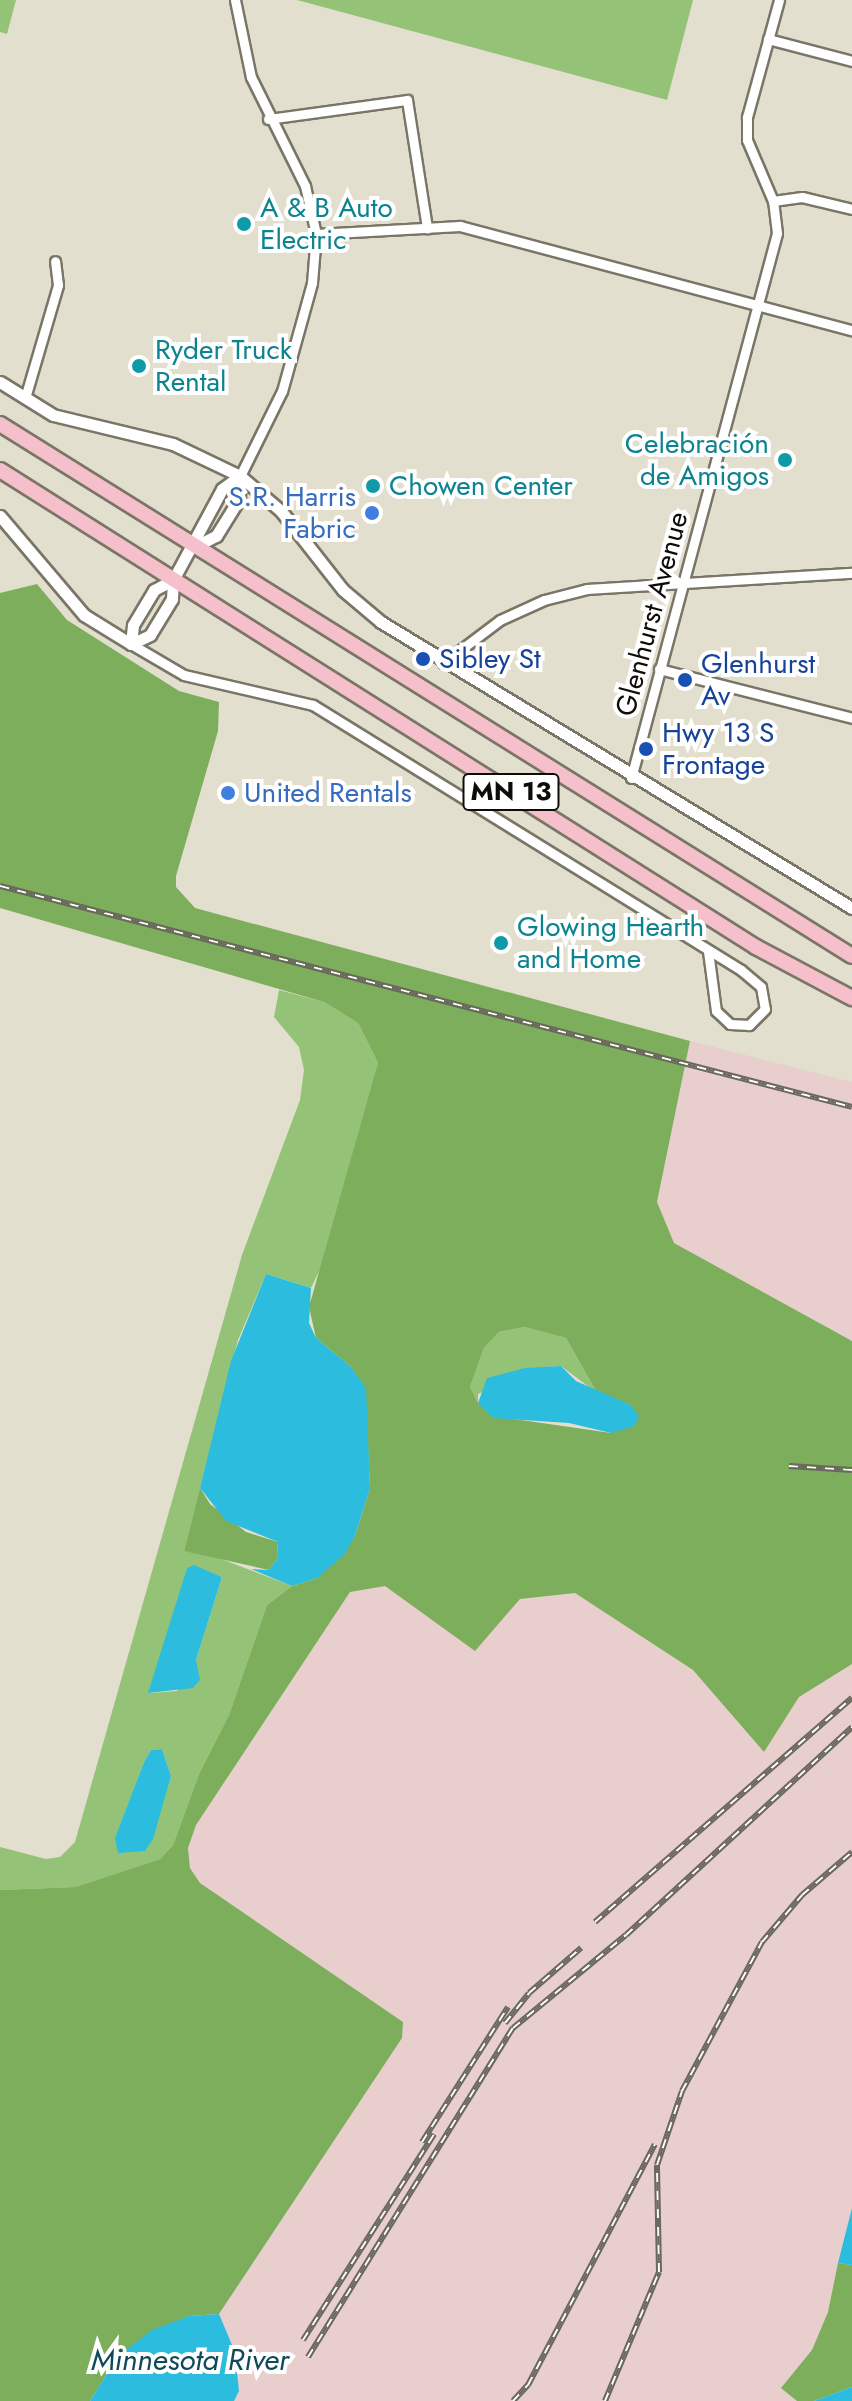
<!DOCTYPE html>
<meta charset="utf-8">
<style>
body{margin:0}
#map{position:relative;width:852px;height:2401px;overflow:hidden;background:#e3dfce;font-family:Jost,sans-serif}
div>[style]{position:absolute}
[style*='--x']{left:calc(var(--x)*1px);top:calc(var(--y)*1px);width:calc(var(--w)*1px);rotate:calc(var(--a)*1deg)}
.industrial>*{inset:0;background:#e8cecc}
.green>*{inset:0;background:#94c377}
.forest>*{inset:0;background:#7dae5c}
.water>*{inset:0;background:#2cbdde}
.roads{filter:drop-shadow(2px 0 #7a7667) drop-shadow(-2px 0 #7a7667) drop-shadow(0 2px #7a7667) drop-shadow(0 -2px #7a7667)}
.minor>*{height:9px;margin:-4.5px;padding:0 4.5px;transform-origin:4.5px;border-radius:4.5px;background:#fff}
.tertiary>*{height:11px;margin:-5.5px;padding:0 5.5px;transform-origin:5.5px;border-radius:5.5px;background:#fff}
.trunk>*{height:14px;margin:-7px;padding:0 7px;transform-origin:7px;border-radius:7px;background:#f6bfcc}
.rail>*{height:6px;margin-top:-3px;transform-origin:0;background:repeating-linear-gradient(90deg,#fff 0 9px,#6a675d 0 18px);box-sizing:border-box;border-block:2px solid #6a675d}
.dots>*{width:22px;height:22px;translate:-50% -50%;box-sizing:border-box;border:4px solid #fff;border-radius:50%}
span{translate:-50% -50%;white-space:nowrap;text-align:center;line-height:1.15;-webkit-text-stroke:8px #fff;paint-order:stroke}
.shield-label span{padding:2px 6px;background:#fff;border:2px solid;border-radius:6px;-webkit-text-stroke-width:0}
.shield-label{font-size:26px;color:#0e0c07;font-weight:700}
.culture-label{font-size:28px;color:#0d838f}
.left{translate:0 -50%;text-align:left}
.right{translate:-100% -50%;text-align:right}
.shop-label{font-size:28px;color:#366cbe}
.street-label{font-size:28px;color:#0e0c07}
.transit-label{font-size:28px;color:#164399}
.water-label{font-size:30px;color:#104a58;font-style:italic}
</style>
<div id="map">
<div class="industrial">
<i style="clip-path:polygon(690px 1041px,852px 1082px,852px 1341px,674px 1243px,657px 1203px)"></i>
<i style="clip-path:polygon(384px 1585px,475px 1650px,520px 1599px,575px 1593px,693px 1670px,764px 1752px,799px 1697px,852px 1664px,852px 2208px,828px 2312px,812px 2350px,782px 2388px,797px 2401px,234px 2401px,239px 2391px,235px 2352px,219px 2314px,402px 2038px,403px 2022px,200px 1883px,190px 1868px,188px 1847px,196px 1825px,350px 1592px)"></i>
</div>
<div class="green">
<i style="clip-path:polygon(0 0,16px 0,7px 34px,0 32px)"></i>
<i style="clip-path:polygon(297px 0,693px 0,667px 100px)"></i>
<i style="clip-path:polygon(evenodd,279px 990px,324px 1002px,358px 1023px,378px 1063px,374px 1091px,326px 1257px,311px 1288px,266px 1274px,238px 1340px,184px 1551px,208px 1554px,292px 1586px,267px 1605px,229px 1715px,199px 1774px,173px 1845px,160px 1859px,75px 1887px,0 1890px,0 1847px,46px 1859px,60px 1857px,75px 1842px,242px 1255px,300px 1100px,304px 1070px,299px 1047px,274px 1017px,279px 990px,194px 1566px,222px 1577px,196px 1660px,177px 1691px,149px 1693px,187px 1569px,194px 1566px,279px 990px,162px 1749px,171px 1776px,145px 1851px,122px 1821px,144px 1762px,151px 1750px,162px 1749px)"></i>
<i style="clip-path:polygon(524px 1327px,566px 1338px,597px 1393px,561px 1366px,545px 1367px,478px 1394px,478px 1403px,470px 1387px,484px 1348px,499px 1332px)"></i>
</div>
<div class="forest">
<i style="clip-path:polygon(evenodd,37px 584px,67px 620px,179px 691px,219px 702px,218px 731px,176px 876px,176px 887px,195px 908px,690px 1041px,657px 1202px,674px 1243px,852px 1341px,852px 1664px,799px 1697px,764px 1752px,693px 1670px,575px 1593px,520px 1599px,475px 1651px,385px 1586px,350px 1592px,196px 1825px,188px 1848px,190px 1868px,200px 1883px,403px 2022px,402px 2038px,219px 2314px,189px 2316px,118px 2356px,90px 2401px,0 2401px,0 1890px,75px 1887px,160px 1859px,173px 1845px,199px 1774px,229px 1715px,267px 1605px,292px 1586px,317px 1578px,355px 1536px,370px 1488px,365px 1388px,350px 1366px,316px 1338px,309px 1307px,378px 1063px,358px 1023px,324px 1002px,0 908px,0 593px,37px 584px,524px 1327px,566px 1338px,597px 1393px,631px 1405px,611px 1433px,514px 1419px,478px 1403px,470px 1387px,484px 1348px,499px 1332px,524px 1327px)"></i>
<i style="clip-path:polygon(200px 1488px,210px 1504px,246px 1532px,278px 1542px,277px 1559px,269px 1570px,184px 1551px)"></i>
<i style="clip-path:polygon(838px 2263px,852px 2265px,852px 2387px,814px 2401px,797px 2401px,781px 2388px,812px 2350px,828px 2312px)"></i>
</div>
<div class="water">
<i style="clip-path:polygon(266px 1274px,311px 1288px,309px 1323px,316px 1338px,350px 1366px,366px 1388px,370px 1488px,355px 1536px,344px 1555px,317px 1578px,292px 1586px,251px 1569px,269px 1570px,277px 1559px,278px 1542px,226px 1521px,200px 1488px,231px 1361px)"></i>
<i style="clip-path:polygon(561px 1366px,576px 1381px,631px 1405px,639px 1417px,634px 1426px,611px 1433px,569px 1423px,493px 1418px,478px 1403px,487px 1378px,525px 1368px)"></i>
<i style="clip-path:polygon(194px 1565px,222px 1577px,196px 1660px,200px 1680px,193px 1688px,148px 1693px,187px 1568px)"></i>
<i style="clip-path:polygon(162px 1749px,171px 1776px,153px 1839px,145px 1851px,118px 1853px,115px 1838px,144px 1762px,151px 1750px)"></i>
<i style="clip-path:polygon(852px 2208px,852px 2265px,838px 2263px)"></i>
<i style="clip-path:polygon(219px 2314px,235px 2352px,239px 2391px,234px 2401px,90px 2401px,118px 2356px,152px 2330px,189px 2316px)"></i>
<i style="clip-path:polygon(852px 2387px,852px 2401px,814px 2401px)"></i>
</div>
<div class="roads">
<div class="minor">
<i style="--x:235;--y:0;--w:79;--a:78.3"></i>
<i style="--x:251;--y:77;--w:122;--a:63.6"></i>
<i style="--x:305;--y:186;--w:49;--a:77.1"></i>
<i style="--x:316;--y:234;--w:49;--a:94.7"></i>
<i style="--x:312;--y:283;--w:112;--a:105.5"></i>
<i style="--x:282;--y:391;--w:95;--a:116.3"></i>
<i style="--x:768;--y:39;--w:87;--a:14.7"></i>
<i style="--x:268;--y:119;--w:140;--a:-7.8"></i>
<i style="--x:407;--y:100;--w:130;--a:81.1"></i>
<i style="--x:773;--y:201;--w:29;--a:-8"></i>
<i style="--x:802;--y:197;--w:51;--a:13.5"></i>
<i style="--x:316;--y:234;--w:144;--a:-3.2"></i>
<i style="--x:460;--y:226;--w:406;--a:14.9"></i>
<i style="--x:25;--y:398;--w:118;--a:-73.7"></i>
<i style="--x:58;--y:285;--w:24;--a:-97"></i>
<i style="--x:131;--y:644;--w:61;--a:30.3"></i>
<i style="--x:184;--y:675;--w:132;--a:13.1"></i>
<i style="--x:313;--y:705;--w:503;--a:31.76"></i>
<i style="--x:741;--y:970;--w:26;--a:40"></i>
<i style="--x:761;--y:987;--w:22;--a:80"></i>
<i style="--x:765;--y:1009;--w:23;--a:135"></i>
<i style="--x:749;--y:1025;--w:19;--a:-177"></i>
<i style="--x:730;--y:1024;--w:19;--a:-137"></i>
<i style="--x:716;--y:1011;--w:61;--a:-97.6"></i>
<i style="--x:443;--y:663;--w:71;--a:-37"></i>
<i style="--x:500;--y:620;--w:48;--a:-24.4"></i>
<i style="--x:544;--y:600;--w:44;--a:-14.3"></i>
<i style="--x:587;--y:589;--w:265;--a:-3.5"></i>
<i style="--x:659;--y:669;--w:199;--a:14.2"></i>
<i style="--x:631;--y:778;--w:564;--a:-75"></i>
<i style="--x:777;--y:233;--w:32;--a:-97"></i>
<i style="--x:773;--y:201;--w:66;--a:-113.1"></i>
<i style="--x:747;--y:140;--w:23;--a:-90"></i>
<i style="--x:747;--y:117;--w:121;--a:-74.7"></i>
</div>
<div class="tertiary">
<i style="--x:0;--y:382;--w:62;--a:31.9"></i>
<i style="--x:53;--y:415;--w:123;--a:13.6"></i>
<i style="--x:173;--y:444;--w:74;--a:25.5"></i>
<i style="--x:240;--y:476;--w:54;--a:40.5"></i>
<i style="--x:281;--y:511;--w:100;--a:51.9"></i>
<i style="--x:343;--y:590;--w:50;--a:40.1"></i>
<i style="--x:381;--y:622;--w:551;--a:31.27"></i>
<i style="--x:0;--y:516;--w:130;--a:49.7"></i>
<i style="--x:84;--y:615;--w:55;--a:31.7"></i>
<i style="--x:194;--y:547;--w:25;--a:-27"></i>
<i style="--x:216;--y:536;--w:44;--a:-58.1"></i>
<i style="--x:239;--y:499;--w:23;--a:-88"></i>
<i style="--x:131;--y:644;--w:19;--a:-84"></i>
<i style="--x:133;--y:625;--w:41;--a:-59"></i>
<i style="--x:154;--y:590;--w:21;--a:-28"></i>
<i style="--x:173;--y:580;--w:103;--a:-61.7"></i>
<i style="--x:222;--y:489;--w:22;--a:-36"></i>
<i style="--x:131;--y:644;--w:21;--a:-25"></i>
<i style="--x:150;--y:635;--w:42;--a:-58.6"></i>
<i style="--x:172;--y:599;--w:19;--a:-87"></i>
</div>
<div class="trunk">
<i style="--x:0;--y:424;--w:1004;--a:31.98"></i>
<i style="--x:0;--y:470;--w:894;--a:32.25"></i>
<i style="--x:756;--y:947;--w:109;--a:28"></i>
</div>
</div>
<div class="rail">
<i style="--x:0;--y:886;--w:880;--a:14.54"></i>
<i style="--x:789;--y:1466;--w:63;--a:3.6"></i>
<i style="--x:595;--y:1922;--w:341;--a:-41.1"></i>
<i style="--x:505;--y:2023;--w:38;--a:-51"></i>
<i style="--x:529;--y:1993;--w:69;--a:-40.9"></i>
<i style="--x:422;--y:2142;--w:160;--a:-57.5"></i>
<i style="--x:303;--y:2340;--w:244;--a:-57.5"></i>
<i style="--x:308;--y:2357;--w:388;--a:-58.1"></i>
<i style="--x:513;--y:2028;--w:146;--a:-39.5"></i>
<i style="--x:626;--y:1935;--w:307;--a:-42.6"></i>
<i style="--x:513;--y:2401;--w:22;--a:-47"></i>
<i style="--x:528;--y:2385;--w:272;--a:-62.2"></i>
<i style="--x:605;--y:2401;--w:140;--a:-67.3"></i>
<i style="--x:659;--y:2272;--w:107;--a:-91.1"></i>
<i style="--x:657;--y:2165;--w:78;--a:-71.3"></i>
<i style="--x:682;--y:2091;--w:169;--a:-61.8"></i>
<i style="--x:762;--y:1942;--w:62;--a:-49.6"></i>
<i style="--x:802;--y:1895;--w:66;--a:-40.7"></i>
</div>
<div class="dots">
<i style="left:244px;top:224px;background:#0f9aa8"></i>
<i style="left:139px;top:366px;background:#0f9aa8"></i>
<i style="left:785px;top:460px;background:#0f9aa8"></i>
<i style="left:373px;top:486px;background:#0f9aa8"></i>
<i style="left:372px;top:513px;background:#3f7fe0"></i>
<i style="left:423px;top:659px;background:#1a4fb4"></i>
<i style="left:685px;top:680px;background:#1a4fb4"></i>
<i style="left:646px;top:749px;background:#1a4fb4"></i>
<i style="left:228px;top:793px;background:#3f7fe0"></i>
<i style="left:501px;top:943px;background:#0f9aa8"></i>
</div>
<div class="shield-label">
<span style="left:511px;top:792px">MN 13</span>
</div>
<div class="culture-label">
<span class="left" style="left:260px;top:224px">A &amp; B Auto<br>Electric</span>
<span class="left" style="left:155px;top:366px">Ryder Truck<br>Rental</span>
<span class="right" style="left:769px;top:460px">Celebración<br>de Amigos</span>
<span class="left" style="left:389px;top:486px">Chowen Center</span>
<span class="left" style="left:517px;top:943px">Glowing Hearth<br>and Home</span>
</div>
<div class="shop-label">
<span class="right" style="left:356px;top:513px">S.R. Harris<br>Fabric</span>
<span class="left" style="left:244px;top:793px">United Rentals</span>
</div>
<div class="street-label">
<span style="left:652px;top:614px;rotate:-75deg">Glenhurst Avenue</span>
</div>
<div class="transit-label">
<span class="left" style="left:439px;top:659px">Sibley St</span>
<span class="left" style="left:701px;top:680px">Glenhurst<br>Av</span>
<span class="left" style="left:662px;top:749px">Hwy 13 S<br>Frontage</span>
</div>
<div class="water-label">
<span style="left:190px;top:2360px">Minnesota River</span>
</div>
</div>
